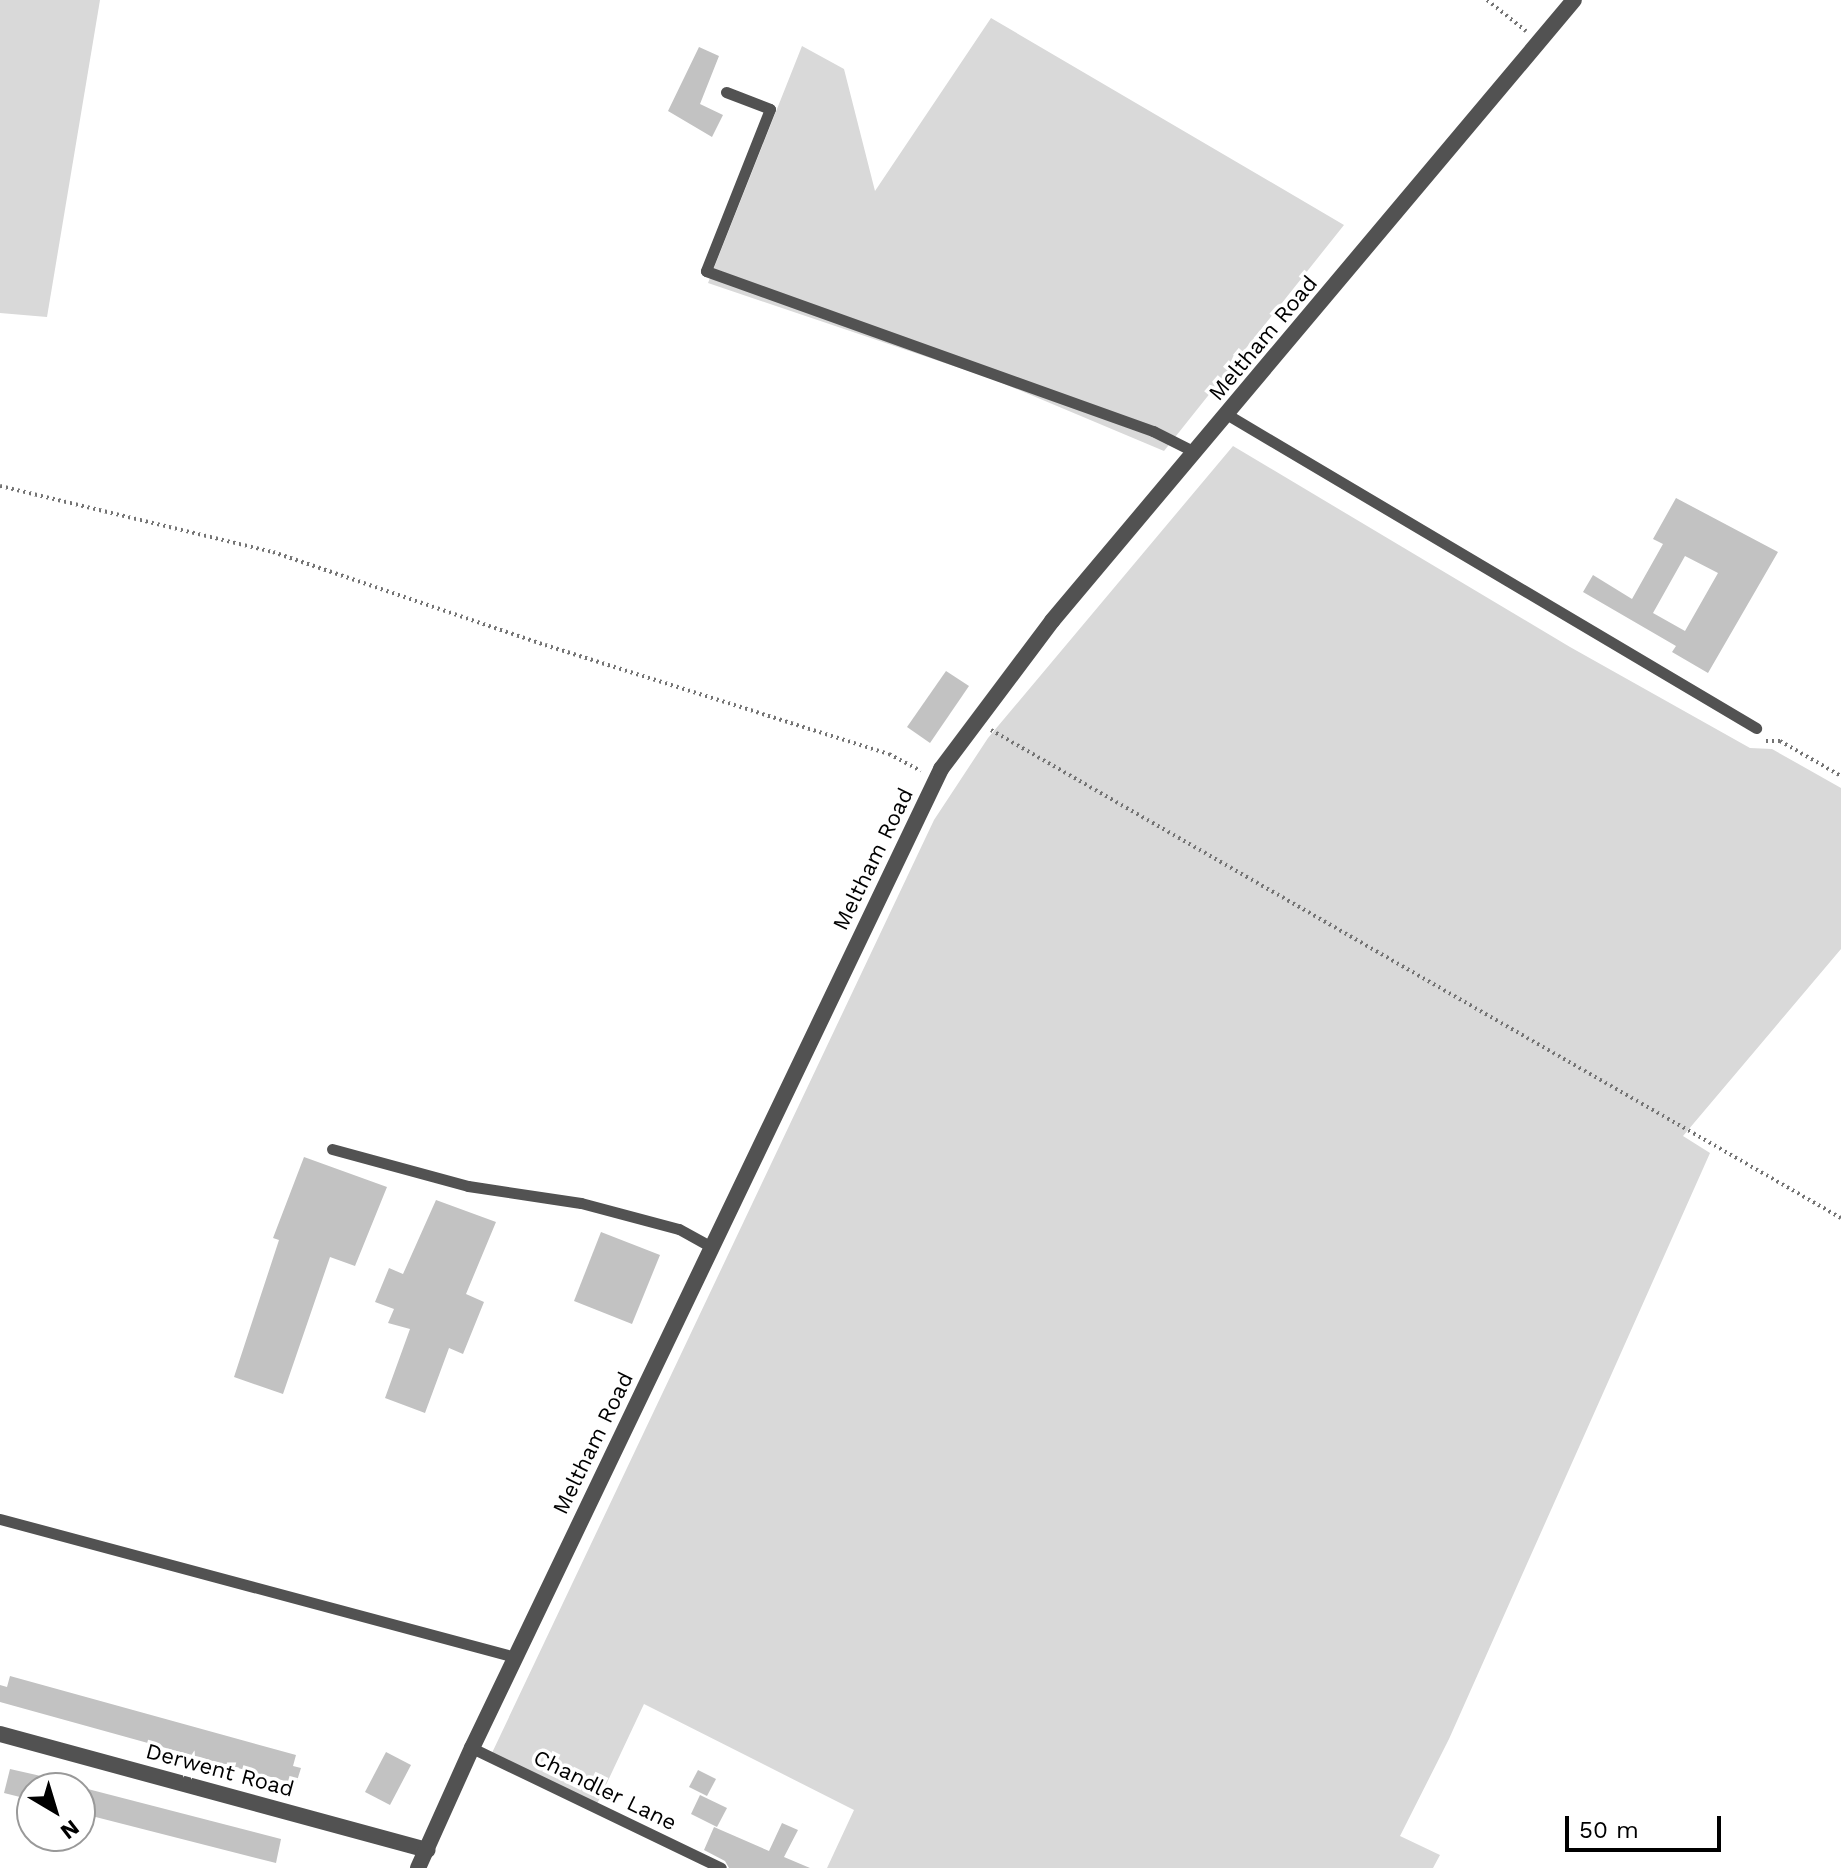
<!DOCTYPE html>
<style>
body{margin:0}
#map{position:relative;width:1841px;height:1868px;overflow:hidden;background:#fff;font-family:"Work Sans",sans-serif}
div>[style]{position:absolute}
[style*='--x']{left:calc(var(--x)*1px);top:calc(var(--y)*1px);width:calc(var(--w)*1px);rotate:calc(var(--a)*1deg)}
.green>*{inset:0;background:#d9d9d9}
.building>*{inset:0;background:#c2c2c2}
.path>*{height:4px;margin-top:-2px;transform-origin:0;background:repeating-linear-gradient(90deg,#747474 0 2px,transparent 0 6px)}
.service>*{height:11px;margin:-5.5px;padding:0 5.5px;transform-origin:5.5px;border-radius:5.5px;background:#525252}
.minor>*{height:16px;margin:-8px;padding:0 8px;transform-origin:8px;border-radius:8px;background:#525252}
.tertiary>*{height:16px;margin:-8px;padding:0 8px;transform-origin:8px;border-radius:8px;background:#525252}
span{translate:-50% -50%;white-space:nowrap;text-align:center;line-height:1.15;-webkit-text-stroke:7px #fff;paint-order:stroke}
.street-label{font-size:22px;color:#000}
.north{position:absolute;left:16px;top:1772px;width:80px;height:80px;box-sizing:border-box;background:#fff;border:2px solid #999;border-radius:50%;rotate:142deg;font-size:22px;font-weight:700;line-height:32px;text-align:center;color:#000}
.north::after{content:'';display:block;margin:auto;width:28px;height:36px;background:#000;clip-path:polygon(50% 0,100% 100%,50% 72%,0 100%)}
.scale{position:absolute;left:1565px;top:1816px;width:156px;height:36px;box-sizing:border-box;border:4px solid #000;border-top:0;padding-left:10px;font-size:24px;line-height:28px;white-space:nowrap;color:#000;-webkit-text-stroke:6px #fff;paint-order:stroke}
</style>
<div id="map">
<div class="green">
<i style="clip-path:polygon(0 0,100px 0,47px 317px,0 313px)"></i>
<i style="clip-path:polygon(991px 18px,1344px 225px,1164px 451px,995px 380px,708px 283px,802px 46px,844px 69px,875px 191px)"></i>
<i style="clip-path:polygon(1233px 446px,1570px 647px,1750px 748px,1772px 749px,1841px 788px,1841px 949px,1683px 1136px,1710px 1153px,1449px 1739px,1400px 1836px,1440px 1855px,1433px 1868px,827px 1868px,854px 1810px,644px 1704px,597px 1804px,491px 1755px,934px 820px,988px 738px)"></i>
</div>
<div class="building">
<i style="clip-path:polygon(699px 47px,719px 56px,700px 104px,723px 115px,712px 137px,668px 111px)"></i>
<i style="clip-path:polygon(evenodd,1676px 498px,1778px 552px,1708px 673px,1672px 652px,1676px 646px,1583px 592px,1593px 575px,1632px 599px,1663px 544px,1653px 539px,1676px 498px,1685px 556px,1718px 573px,1685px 631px,1653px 613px,1685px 556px)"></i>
<i style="clip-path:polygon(946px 671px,969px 686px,930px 743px,907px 727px)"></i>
<i style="clip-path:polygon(304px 1157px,387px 1187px,355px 1266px,330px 1257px,283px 1394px,234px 1377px,279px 1240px,273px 1238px)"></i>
<i style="clip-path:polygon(436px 1200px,496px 1222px,466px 1294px,484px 1302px,463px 1354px,449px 1348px,425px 1413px,385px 1398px,410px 1329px,388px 1323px,394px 1309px,375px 1302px,389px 1268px,403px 1274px)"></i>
<i style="clip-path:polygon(601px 1232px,660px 1255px,632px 1324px,574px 1301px)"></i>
<i style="clip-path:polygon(10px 1676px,296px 1755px,293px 1766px,301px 1768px,296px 1784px,0 1702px,0 1685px,7px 1687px)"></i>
<i style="clip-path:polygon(386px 1752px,411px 1765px,390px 1805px,365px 1792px)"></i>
<i style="clip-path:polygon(10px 1769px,63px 1781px,63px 1788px,32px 1788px,32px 1800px,4px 1793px)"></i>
<i style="clip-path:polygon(698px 1770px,716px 1779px,707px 1796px,689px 1787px)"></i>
<i style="clip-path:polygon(80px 1787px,281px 1839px,276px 1863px,80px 1813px)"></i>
<i style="clip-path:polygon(700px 1795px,727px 1808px,717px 1827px,691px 1814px)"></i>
<i style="clip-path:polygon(782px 1823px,798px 1830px,784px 1857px,810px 1868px,729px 1868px,725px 1861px,704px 1850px,714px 1827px,769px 1851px)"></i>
</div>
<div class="path">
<i style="--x:1487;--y:0;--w:50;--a:38.5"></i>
<i style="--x:0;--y:486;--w:281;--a:13.6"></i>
<i style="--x:273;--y:552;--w:287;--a:18.9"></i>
<i style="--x:545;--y:645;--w:361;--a:17.6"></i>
<i style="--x:889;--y:754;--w:36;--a:28"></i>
<i style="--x:991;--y:730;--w:980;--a:29.86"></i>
<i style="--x:1766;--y:741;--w:14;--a:0"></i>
<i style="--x:1780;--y:741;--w:70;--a:29.8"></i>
</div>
<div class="service">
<i style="--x:726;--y:92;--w:47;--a:21.1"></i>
<i style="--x:770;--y:109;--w:174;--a:111.6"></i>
<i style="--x:706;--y:271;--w:475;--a:19.7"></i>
<i style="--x:1153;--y:431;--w:47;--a:26.6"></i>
<i style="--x:1228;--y:415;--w:614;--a:30.66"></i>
<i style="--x:332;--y:1149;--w:141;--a:15.2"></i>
<i style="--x:468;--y:1186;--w:114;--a:8.6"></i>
<i style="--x:581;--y:1203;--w:101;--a:14.9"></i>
<i style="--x:679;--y:1229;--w:38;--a:29"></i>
<i style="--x:0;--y:1519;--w:533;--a:15"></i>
<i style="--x:472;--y:1748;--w:276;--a:25.7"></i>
</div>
<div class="minor">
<i style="--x:0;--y:1734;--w:443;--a:15.2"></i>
</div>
<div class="tertiary">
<i style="--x:418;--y:1868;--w:132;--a:-65.8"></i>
<i style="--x:472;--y:1748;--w:1086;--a:-64.4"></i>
<i style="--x:941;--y:769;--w:185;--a:-53.1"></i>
<i style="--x:1052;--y:621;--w:811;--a:-49.95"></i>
</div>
<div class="street-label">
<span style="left:1263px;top:338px;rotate:-50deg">Meltham Road</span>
<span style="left:873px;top:859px;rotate:-64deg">Meltham Road</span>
<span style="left:593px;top:1443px;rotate:-64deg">Meltham Road</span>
<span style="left:220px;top:1770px;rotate:15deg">Derwent Road</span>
<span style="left:605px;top:1790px;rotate:26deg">Chandler Lane</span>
</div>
<div class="north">N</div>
<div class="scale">50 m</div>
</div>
